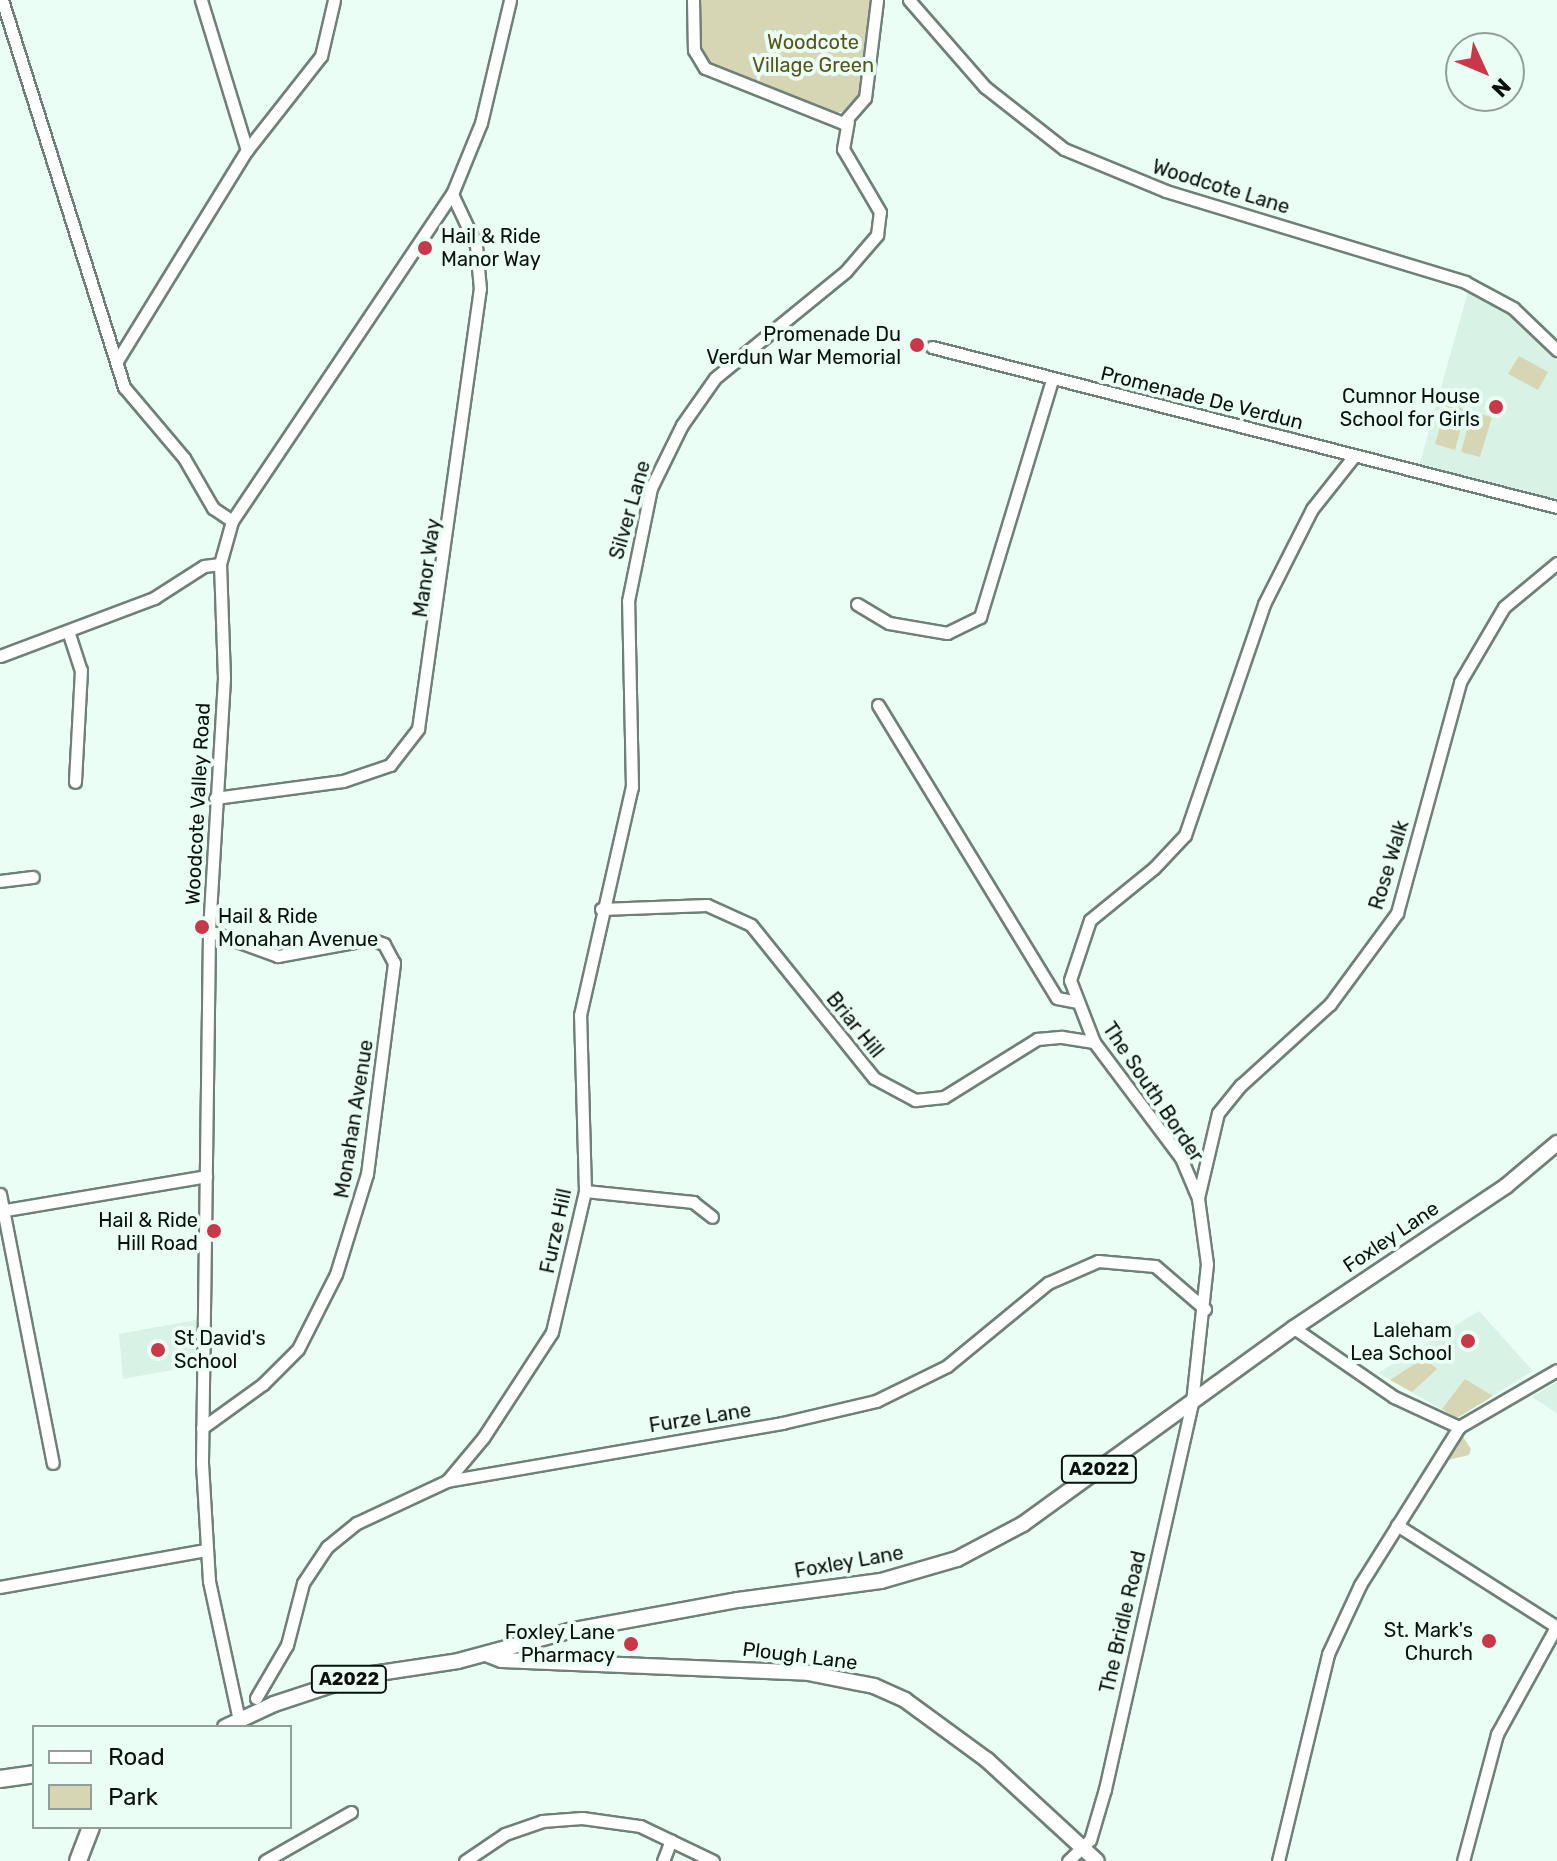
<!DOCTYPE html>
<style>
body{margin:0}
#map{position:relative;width:1557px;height:1861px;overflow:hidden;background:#ebfef5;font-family:Rubik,sans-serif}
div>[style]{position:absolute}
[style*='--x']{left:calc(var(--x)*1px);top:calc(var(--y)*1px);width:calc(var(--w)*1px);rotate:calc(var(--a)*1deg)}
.built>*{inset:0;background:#d8f2e5}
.green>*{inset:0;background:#d7d6b4}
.roads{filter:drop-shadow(2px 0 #6f8078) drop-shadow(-2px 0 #6f8078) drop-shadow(0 2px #6f8078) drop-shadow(0 -2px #6f8078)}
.minor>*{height:11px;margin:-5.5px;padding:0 5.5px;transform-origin:5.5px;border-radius:5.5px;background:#fff}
.major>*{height:14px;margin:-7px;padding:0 7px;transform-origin:7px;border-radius:7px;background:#fff}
.highway>*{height:16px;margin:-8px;padding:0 8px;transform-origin:8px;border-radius:8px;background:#fff}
.dots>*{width:22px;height:22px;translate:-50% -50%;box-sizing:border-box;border:4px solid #ebfef5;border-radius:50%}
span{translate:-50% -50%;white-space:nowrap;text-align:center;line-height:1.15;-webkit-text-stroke:8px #ebfef5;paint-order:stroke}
.shield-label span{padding:2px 6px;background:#ebfef5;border:2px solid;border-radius:6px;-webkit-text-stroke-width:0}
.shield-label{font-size:18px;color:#09100d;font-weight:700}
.park-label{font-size:20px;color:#595519}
.street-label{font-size:20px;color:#09100d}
.poi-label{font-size:20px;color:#09100d}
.left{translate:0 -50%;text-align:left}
.right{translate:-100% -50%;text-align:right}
.legend{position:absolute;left:32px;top:1725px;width:260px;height:104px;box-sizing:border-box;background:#ebfef5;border:2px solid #919f98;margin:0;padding:10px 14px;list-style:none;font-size:24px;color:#09100d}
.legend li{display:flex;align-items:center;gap:16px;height:40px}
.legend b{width:40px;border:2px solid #919f98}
.north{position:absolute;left:1445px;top:32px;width:80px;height:80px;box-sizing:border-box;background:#ebfef5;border:2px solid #919f98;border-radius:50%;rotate:134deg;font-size:22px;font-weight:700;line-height:32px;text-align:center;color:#09100d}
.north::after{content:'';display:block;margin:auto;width:28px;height:36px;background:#c83848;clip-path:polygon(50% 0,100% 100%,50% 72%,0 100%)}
</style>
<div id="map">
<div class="built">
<i style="clip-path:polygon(1469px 288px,1523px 309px,1557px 348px,1557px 500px,1419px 466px)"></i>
<i style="clip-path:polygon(1479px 1311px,1533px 1371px,1457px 1418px,1378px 1373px)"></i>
<i style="clip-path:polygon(196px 1320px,195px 1366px,123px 1379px,119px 1334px)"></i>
<i style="clip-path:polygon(1557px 1382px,1557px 1413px,1532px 1397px)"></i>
</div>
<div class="green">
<i style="clip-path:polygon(699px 0,871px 0,861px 95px,847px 111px,829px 114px,705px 62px,698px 46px)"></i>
<i style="clip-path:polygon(1519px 356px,1548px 372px,1538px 390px,1508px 374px)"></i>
<i style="clip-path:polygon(1447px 404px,1466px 410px,1455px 450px,1435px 444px)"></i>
<i style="clip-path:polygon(1472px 412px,1492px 417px,1480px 457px,1461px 452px)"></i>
<i style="clip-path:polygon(1424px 1358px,1437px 1369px,1412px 1392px,1390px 1380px)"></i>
<i style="clip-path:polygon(1465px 1379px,1493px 1396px,1457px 1418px,1442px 1409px)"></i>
<i style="clip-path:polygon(1463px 1437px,1471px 1449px,1469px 1455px,1448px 1460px)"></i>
</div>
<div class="roads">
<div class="minor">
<i style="--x:2;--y:0;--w:406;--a:72.5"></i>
<i style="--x:124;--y:387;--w:93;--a:49.8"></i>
<i style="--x:184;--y:458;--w:58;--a:59.9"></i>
<i style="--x:213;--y:508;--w:23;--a:34"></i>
<i style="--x:201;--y:0;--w:157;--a:73"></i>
<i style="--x:693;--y:0;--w:50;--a:88.9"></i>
<i style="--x:694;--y:50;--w:21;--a:59"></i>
<i style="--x:705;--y:68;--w:149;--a:21.7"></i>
<i style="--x:843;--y:123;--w:33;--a:-49"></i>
<i style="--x:865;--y:98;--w:99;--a:-83"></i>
<i style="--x:909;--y:0;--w:116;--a:48.9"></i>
<i style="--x:985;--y:87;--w:100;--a:38.1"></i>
<i style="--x:1064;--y:149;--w:110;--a:22.4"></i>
<i style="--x:1166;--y:191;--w:313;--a:16.9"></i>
<i style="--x:1465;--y:282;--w:55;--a:28.4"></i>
<i style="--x:1513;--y:308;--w:61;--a:43.7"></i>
<i style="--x:932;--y:347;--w:645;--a:14.36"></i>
<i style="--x:117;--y:361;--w:248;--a:-58.4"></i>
<i style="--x:247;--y:150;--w:120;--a:-51.8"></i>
<i style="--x:321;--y:56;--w:57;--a:-76.9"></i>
<i style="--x:857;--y:604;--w:37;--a:31"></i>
<i style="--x:889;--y:623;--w:59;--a:9.8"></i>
<i style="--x:947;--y:633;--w:37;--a:-26"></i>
<i style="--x:980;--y:617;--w:248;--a:-73.1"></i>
<i style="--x:69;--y:634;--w:38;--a:72"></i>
<i style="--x:81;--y:670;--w:112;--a:93.1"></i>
<i style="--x:0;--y:656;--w:165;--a:-20.6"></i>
<i style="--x:154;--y:598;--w:59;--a:-32.6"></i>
<i style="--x:204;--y:566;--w:16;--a:-7"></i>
<i style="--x:878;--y:705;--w:343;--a:58.6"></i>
<i style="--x:1057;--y:998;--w:21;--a:11"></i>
<i style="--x:215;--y:798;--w:129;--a:-7.6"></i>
<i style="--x:343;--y:781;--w:50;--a:-18.8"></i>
<i style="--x:390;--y:765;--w:46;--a:-52.1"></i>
<i style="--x:418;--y:729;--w:444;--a:-82"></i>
<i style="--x:480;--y:289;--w:44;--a:-95.2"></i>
<i style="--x:476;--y:245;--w:56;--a:-115.2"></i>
<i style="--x:0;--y:881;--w:33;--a:-7"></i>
<i style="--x:601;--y:909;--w:106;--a:-2.2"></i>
<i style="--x:707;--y:905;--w:48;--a:24.4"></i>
<i style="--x:751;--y:925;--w:196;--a:51.2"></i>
<i style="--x:874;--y:1078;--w:47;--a:28.2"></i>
<i style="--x:915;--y:1100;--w:29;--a:-6"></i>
<i style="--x:944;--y:1097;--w:110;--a:-31.9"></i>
<i style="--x:1037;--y:1039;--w:25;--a:-5"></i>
<i style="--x:1062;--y:1037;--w:32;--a:9"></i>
<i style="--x:585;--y:1191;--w:109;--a:5.8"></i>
<i style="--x:693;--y:1202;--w:24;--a:38"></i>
<i style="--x:0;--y:1194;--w:274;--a:78.9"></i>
<i style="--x:1198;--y:1198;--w:87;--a:-76.8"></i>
<i style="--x:1218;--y:1113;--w:36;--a:-51"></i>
<i style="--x:1241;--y:1085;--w:120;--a:-42.3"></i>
<i style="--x:1330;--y:1004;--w:113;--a:-53.6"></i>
<i style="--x:1397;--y:913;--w:239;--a:-74.7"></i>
<i style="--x:1460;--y:682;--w:87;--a:-59.6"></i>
<i style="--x:1504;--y:607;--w:69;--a:-39.7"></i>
<i style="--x:0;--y:1211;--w:209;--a:-9.6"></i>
<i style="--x:1294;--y:1328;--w:121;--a:34.6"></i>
<i style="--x:1394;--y:1397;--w:72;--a:24.8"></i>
<i style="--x:202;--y:1428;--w:75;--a:-35.8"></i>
<i style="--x:263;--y:1384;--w:49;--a:-45"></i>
<i style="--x:298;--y:1349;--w:84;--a:-63.1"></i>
<i style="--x:336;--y:1274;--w:105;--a:-72.8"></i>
<i style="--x:367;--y:1174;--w:213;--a:-82.7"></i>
<i style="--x:394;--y:963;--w:21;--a:-118"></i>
<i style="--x:384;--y:944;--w:15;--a:-160"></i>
<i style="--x:370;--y:939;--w:94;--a:169.5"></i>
<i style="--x:278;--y:956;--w:73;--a:-160.1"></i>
<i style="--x:447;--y:1481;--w:56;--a:-50.1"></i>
<i style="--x:483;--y:1438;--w:126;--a:-56.9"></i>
<i style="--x:552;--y:1332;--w:145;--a:-76.8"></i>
<i style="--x:585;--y:1191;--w:176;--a:-91.6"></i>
<i style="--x:580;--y:1015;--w:234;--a:-77.2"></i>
<i style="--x:632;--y:787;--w:186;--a:-91.2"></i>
<i style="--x:628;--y:601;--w:115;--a:-78.5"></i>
<i style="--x:651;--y:488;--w:70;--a:-63.8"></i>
<i style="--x:682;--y:425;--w:57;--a:-54.9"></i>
<i style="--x:715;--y:378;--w:169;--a:-39.2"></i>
<i style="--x:846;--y:271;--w:48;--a:-49.3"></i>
<i style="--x:877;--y:235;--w:23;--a:-83"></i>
<i style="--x:880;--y:212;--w:73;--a:-120.4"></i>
<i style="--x:843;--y:149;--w:28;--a:-80"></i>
<i style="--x:1397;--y:1525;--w:190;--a:32.5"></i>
<i style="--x:0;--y:1587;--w:209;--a:-10.2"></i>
<i style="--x:256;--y:1698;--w:61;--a:-59.7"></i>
<i style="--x:287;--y:1645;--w:64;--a:-75.5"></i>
<i style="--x:303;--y:1583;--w:43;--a:-56.3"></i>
<i style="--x:327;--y:1547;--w:38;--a:-39"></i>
<i style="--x:357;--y:1523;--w:99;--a:-25"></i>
<i style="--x:447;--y:1481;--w:340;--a:-9.8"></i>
<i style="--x:782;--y:1423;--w:97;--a:-13.2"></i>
<i style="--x:876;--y:1401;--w:79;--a:-26.2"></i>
<i style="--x:947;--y:1366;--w:131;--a:-39.4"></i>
<i style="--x:1048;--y:1283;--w:55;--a:-23.7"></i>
<i style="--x:1098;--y:1261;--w:57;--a:5"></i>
<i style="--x:1155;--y:1266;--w:66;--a:40.7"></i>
<i style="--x:239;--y:1720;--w:142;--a:-102.2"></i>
<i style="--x:209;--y:1581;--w:119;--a:-93.4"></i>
<i style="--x:202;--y:1462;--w:531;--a:-89.24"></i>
<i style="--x:209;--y:931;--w:253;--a:-86.6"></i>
<i style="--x:224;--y:678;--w:114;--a:-92"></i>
<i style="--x:220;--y:564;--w:45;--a:-74.4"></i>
<i style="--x:232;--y:521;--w:394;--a:-56.1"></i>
<i style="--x:452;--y:194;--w:77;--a:-67.8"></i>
<i style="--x:481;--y:123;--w:126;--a:-76.7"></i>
<i style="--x:265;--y:1861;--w:99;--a:-29.7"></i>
<i style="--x:465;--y:1861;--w:48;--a:-34"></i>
<i style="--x:505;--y:1834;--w:39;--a:-19"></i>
<i style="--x:542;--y:1821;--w:40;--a:-4.3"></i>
<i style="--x:582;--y:1818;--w:59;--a:7.9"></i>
<i style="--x:640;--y:1826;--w:81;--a:25.6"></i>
<i style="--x:663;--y:1861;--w:22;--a:-69"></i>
<i style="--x:1068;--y:1861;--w:30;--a:-44"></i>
<i style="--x:1090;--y:1840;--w:53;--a:-73.6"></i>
<i style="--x:1105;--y:1789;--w:397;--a:-77.3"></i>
<i style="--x:1192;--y:1402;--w:139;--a:-83.8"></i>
<i style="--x:1207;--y:1264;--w:67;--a:-97.8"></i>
<i style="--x:1198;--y:1198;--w:43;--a:-113"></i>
<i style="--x:1181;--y:1158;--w:145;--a:-126.9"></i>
<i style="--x:1094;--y:1042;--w:66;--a:-111.2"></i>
<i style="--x:1070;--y:980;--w:63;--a:-71.6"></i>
<i style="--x:1090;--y:920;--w:82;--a:-39.1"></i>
<i style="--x:1154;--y:868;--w:45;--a:-46.8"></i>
<i style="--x:1185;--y:835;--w:244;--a:-71.1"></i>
<i style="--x:1264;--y:604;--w:106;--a:-63.2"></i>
<i style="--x:1312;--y:509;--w:68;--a:-51.6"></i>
<i style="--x:1278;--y:1861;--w:213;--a:-76.4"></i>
<i style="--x:1328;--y:1654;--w:76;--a:-65.1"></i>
<i style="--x:1360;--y:1585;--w:186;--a:-57.9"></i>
<i style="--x:1459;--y:1427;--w:113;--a:-30.2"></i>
<i style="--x:1463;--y:1861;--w:131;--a:-75"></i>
<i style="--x:1497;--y:1734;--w:122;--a:-61.1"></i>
</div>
<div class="major">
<i style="--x:486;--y:1654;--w:17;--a:21"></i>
<i style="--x:502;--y:1660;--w:306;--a:2.4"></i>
<i style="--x:808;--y:1673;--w:67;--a:11.1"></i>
<i style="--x:874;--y:1686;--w:34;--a:24"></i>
<i style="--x:905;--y:1700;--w:102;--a:36.2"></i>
<i style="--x:987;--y:1760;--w:149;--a:42.6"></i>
<i style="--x:225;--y:1727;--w:54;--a:-25.1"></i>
<i style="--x:274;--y:1704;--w:89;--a:-18.2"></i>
<i style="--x:359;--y:1676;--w:100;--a:-8.6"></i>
<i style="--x:458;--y:1661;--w:115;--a:-15.1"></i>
<i style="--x:569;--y:1631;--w:172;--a:-10.4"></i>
<i style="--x:738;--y:1600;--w:144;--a:-7.6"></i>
<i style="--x:881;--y:1581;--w:79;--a:-16.1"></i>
<i style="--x:957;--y:1559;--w:75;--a:-27.9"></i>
<i style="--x:1023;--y:1524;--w:334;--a:-35.9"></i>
<i style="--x:1294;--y:1328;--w:255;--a:-33.8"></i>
<i style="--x:1506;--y:1186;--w:67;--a:-40.1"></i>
</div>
<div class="highway">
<i style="--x:0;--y:1779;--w:34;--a:-8"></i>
<i style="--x:78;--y:1861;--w:36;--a:-69"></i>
</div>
</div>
<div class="dots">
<i style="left:425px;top:248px;background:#c83848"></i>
<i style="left:917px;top:345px;background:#c83848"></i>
<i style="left:1496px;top:407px;background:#c83848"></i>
<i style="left:202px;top:927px;background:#c83848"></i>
<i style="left:214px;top:1231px;background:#c83848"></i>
<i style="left:1468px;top:1341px;background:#c83848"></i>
<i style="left:158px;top:1350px;background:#c83848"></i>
<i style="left:1489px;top:1641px;background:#c83848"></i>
<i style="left:631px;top:1644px;background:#c83848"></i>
</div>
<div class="shield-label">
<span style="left:1099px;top:1469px">A2022</span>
<span style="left:349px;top:1679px">A2022</span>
</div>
<div class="park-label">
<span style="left:813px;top:54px">Woodcote<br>Village Green</span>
</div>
<div class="street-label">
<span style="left:1221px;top:187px;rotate:17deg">Woodcote Lane</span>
<span style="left:1202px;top:398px;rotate:14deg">Promenade De Verdun</span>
<span style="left:630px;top:510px;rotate:-74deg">Silver Lane</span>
<span style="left:427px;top:568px;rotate:-82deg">Manor Way</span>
<span style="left:198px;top:804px;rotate:-87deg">Woodcote Valley Road</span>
<span style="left:1389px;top:865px;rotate:-73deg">Rose Walk</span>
<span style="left:855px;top:1025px;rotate:51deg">Briar Hill</span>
<span style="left:1153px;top:1092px;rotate:56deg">The South Border</span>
<span style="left:354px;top:1119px;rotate:-81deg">Monahan Avenue</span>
<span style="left:556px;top:1231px;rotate:-78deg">Furze Hill</span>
<span style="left:1391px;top:1237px;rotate:-34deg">Foxley Lane</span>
<span style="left:700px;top:1418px;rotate:-9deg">Furze Lane</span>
<span style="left:849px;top:1562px;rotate:-10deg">Foxley Lane</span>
<span style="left:1123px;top:1622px;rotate:-77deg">The Bridle Road</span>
<span style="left:800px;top:1656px;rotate:7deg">Plough Lane</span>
</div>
<div class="poi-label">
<span class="left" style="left:441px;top:248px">Hail &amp; Ride<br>Manor Way</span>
<span class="right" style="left:901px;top:346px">Promenade Du<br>Verdun War Memorial</span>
<span class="right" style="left:1480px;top:408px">Cumnor House<br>School for Girls</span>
<span class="left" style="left:218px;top:928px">Hail &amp; Ride<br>Monahan Avenue</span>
<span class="right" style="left:198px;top:1232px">Hail &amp; Ride<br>Hill Road</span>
<span class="right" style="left:1452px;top:1342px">Laleham<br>Lea School</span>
<span class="left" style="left:174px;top:1350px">St David's<br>School</span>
<span class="right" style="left:1473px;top:1642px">St. Mark's<br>Church</span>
<span class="right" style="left:615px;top:1644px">Foxley Lane<br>Pharmacy</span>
</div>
<ul class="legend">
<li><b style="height:10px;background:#fff"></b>Road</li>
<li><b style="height:22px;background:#d7d6b4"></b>Park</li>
</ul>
<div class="north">N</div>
</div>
